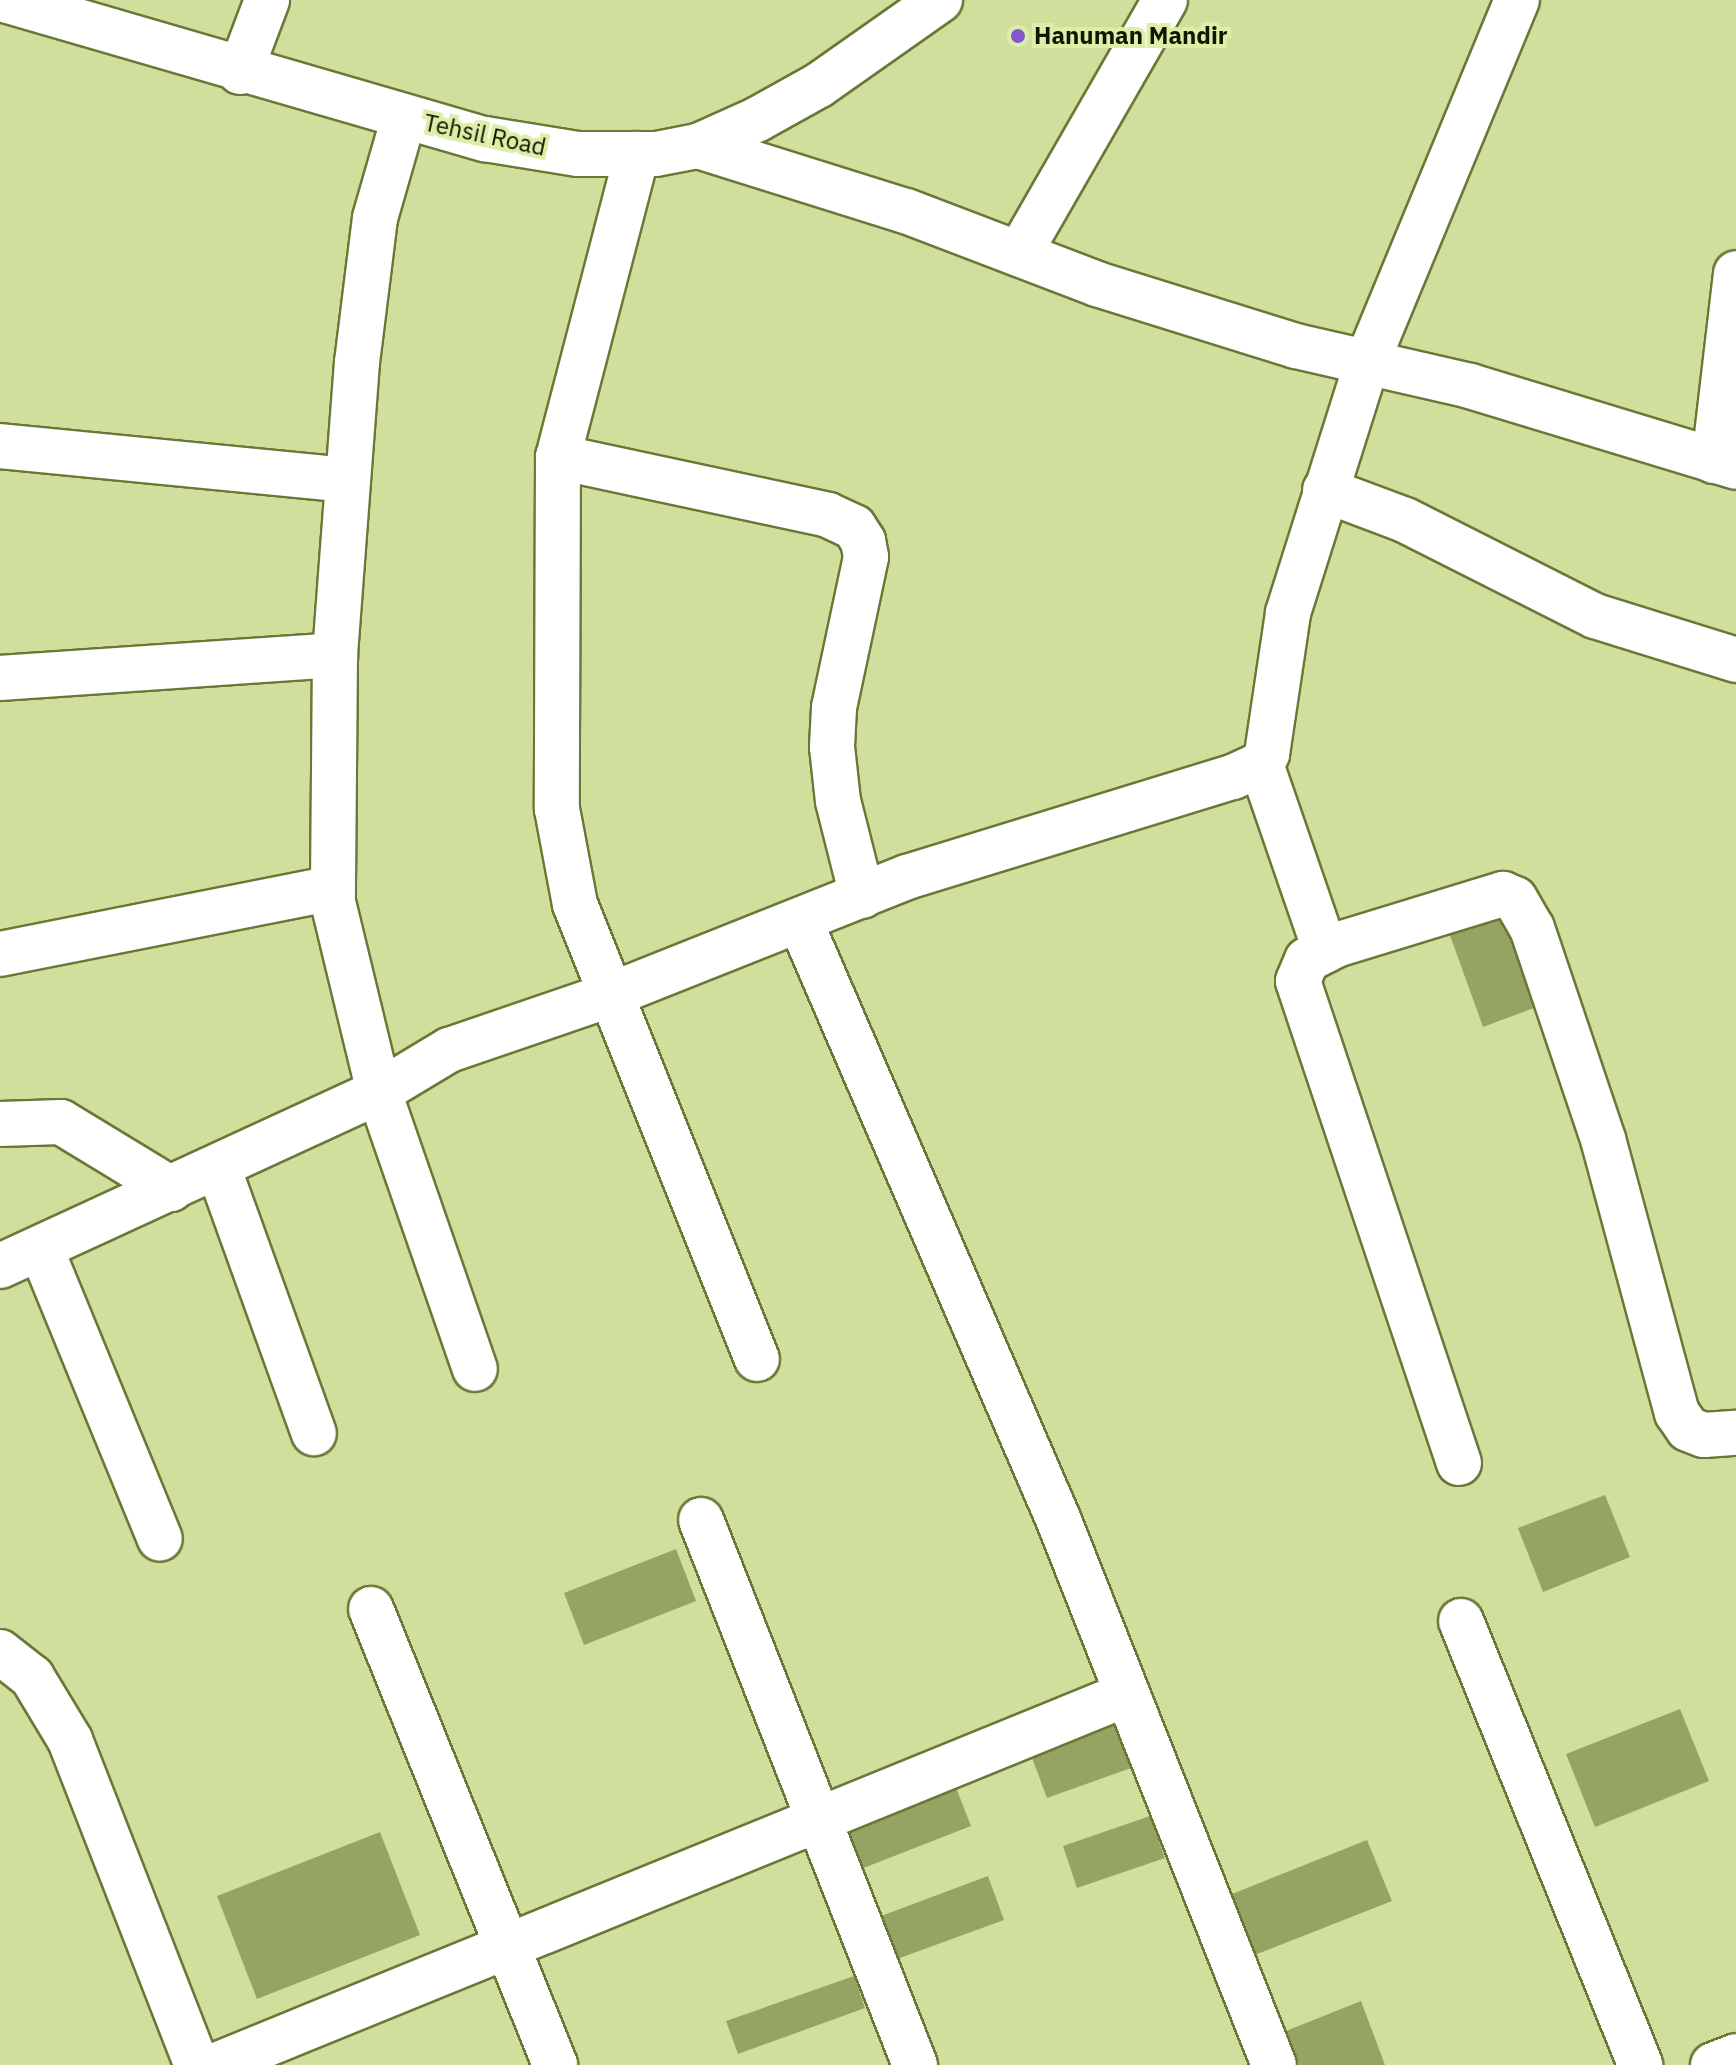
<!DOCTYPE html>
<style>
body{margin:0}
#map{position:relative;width:1736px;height:2065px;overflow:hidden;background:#d0e09c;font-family:"IBM Plex Sans",sans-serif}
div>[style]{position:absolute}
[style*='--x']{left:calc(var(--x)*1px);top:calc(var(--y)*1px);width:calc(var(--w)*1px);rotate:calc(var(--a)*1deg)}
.building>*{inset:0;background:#95a462}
.roads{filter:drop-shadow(2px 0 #6a7837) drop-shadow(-2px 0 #6a7837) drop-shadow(0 2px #6a7837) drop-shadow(0 -2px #6a7837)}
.minor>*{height:44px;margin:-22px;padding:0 22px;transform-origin:22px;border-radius:22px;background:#fff}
.dots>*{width:22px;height:22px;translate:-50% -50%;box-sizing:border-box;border:4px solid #ddeea9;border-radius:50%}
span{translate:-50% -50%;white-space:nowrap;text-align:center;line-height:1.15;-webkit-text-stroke:8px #ddeea9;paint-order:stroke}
.poi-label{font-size:24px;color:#111600;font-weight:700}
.left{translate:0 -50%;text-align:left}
.street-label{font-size:24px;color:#111600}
</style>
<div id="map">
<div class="building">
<i style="clip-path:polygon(1503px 907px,1539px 1006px,1483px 1027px,1447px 927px)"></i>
<i style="clip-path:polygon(1605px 1495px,1630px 1557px,1543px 1592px,1518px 1528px)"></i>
<i style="clip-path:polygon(676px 1549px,696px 1601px,584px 1645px,564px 1593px)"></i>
<i style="clip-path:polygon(1680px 1709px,1709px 1781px,1595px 1827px,1566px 1754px)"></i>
<i style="clip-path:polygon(1115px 1724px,1131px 1768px,1047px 1798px,1031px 1755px)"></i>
<i style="clip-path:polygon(955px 1785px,971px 1826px,861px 1869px,845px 1828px)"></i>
<i style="clip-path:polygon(1150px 1816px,1165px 1858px,1077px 1888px,1063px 1846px)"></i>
<i style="clip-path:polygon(380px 1832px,420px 1935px,257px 1999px,217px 1896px)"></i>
<i style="clip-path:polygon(1367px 1840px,1392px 1901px,1252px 1956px,1227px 1896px)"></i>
<i style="clip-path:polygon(988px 1876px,1004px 1920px,897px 1959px,881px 1916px)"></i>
<i style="clip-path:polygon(854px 1976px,865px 2008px,738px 2054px,726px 2021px)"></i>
<i style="clip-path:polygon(1361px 2001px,1385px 2065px,1299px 2065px,1286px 2031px)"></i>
</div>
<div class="roads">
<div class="minor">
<i style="--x:5;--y:0;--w:500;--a:16.2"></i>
<i style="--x:485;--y:139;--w:94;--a:9.2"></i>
<i style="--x:578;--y:154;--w:78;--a:0"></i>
<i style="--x:656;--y:154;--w:43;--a:-10.8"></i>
<i style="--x:698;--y:146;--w:66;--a:-24.2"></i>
<i style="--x:758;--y:119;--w:70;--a:-29.1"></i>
<i style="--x:819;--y:85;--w:148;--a:-35.1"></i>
<i style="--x:240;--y:72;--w:77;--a:-69.4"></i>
<i style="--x:404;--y:117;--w:105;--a:106"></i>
<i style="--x:375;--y:218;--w:145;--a:97.1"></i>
<i style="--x:357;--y:362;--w:294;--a:94.3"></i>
<i style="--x:335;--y:655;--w:247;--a:90.5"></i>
<i style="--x:333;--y:902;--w:195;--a:76.4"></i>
<i style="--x:379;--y:1092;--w:293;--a:70.9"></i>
<i style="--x:698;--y:146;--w:218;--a:17.4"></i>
<i style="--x:906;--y:211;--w:204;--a:20.9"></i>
<i style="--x:1097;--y:284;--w:208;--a:17.3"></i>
<i style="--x:1296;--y:346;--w:179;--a:12.9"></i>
<i style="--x:1470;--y:386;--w:278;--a:16.9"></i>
<i style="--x:637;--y:154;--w:313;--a:104.6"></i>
<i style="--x:558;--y:457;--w:352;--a:90.2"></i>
<i style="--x:557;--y:809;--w:97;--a:79.3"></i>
<i style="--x:575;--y:904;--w:490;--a:68.2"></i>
<i style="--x:1019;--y:254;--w:293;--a:-60.1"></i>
<i style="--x:0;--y:446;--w:349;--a:5.6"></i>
<i style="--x:558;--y:457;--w:276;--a:12.1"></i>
<i style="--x:828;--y:515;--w:29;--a:25"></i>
<i style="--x:854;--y:527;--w:17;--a:57"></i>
<i style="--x:863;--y:541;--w:16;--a:79"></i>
<i style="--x:866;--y:557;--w:154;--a:102"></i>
<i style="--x:834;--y:708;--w:39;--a:93"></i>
<i style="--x:832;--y:747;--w:54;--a:83.7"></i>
<i style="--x:838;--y:801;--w:98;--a:75.8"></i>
<i style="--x:1714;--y:461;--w:189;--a:-83.3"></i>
<i style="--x:1325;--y:490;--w:85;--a:20.6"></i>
<i style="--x:1405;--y:520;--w:213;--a:26.8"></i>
<i style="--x:1595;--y:616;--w:148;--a:17.3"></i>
<i style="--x:0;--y:678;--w:336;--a:-3.9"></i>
<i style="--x:1261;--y:764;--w:197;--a:71"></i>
<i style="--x:800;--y:921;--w:654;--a:66.65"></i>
<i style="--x:1059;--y:1521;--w:585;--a:68.44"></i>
<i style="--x:0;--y:954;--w:339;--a:-11.2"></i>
<i style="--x:0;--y:1124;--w:61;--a:-1.9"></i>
<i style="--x:61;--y:1122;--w:129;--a:31.3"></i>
<i style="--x:218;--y:1167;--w:283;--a:70.2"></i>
<i style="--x:41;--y:1249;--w:313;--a:67.7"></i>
<i style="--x:0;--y:1266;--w:417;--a:-24.7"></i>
<i style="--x:379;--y:1092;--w:82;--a:-31"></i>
<i style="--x:449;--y:1050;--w:173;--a:-18.9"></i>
<i style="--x:613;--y:994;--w:316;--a:-21.7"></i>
<i style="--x:907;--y:877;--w:341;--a:-17.1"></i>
<i style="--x:1233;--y:777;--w:31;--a:-25"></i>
<i style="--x:1261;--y:764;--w:12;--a:-59"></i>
<i style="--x:1267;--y:754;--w:143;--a:-81.5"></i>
<i style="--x:1288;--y:613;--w:263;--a:-72.5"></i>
<i style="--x:1367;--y:362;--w:392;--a:-67.5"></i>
<i style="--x:1459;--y:1463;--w:508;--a:-108.47"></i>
<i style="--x:1298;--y:981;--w:23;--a:-67"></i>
<i style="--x:1307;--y:960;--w:33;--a:-27"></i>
<i style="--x:1336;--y:945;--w:175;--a:-17"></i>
<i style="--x:1503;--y:894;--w:13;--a:23"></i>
<i style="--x:1515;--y:899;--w:34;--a:60"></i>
<i style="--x:1532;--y:928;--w:223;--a:71.4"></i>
<i style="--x:1603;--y:1139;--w:284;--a:74.9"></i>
<i style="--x:1677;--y:1413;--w:19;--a:55"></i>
<i style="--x:1688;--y:1429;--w:17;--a:21"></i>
<i style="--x:1704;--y:1435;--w:32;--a:-4"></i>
<i style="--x:701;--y:1520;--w:586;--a:68.56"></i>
<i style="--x:371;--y:1609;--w:492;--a:68"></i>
<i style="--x:1461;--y:1621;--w:479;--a:68"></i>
<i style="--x:0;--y:1652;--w:41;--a:38"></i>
<i style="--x:32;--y:1677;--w:74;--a:58.9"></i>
<i style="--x:70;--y:1740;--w:349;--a:68.7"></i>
<i style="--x:216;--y:2065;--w:984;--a:-22.16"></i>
<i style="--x:1713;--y:2065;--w:25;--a:-21"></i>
</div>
</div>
<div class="dots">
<i style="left:1018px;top:36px;background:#8656cf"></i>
</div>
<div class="poi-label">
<span class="left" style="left:1034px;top:36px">Hanuman Mandir</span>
</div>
<div class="street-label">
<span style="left:485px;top:135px;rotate:12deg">Tehsil Road</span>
</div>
</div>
